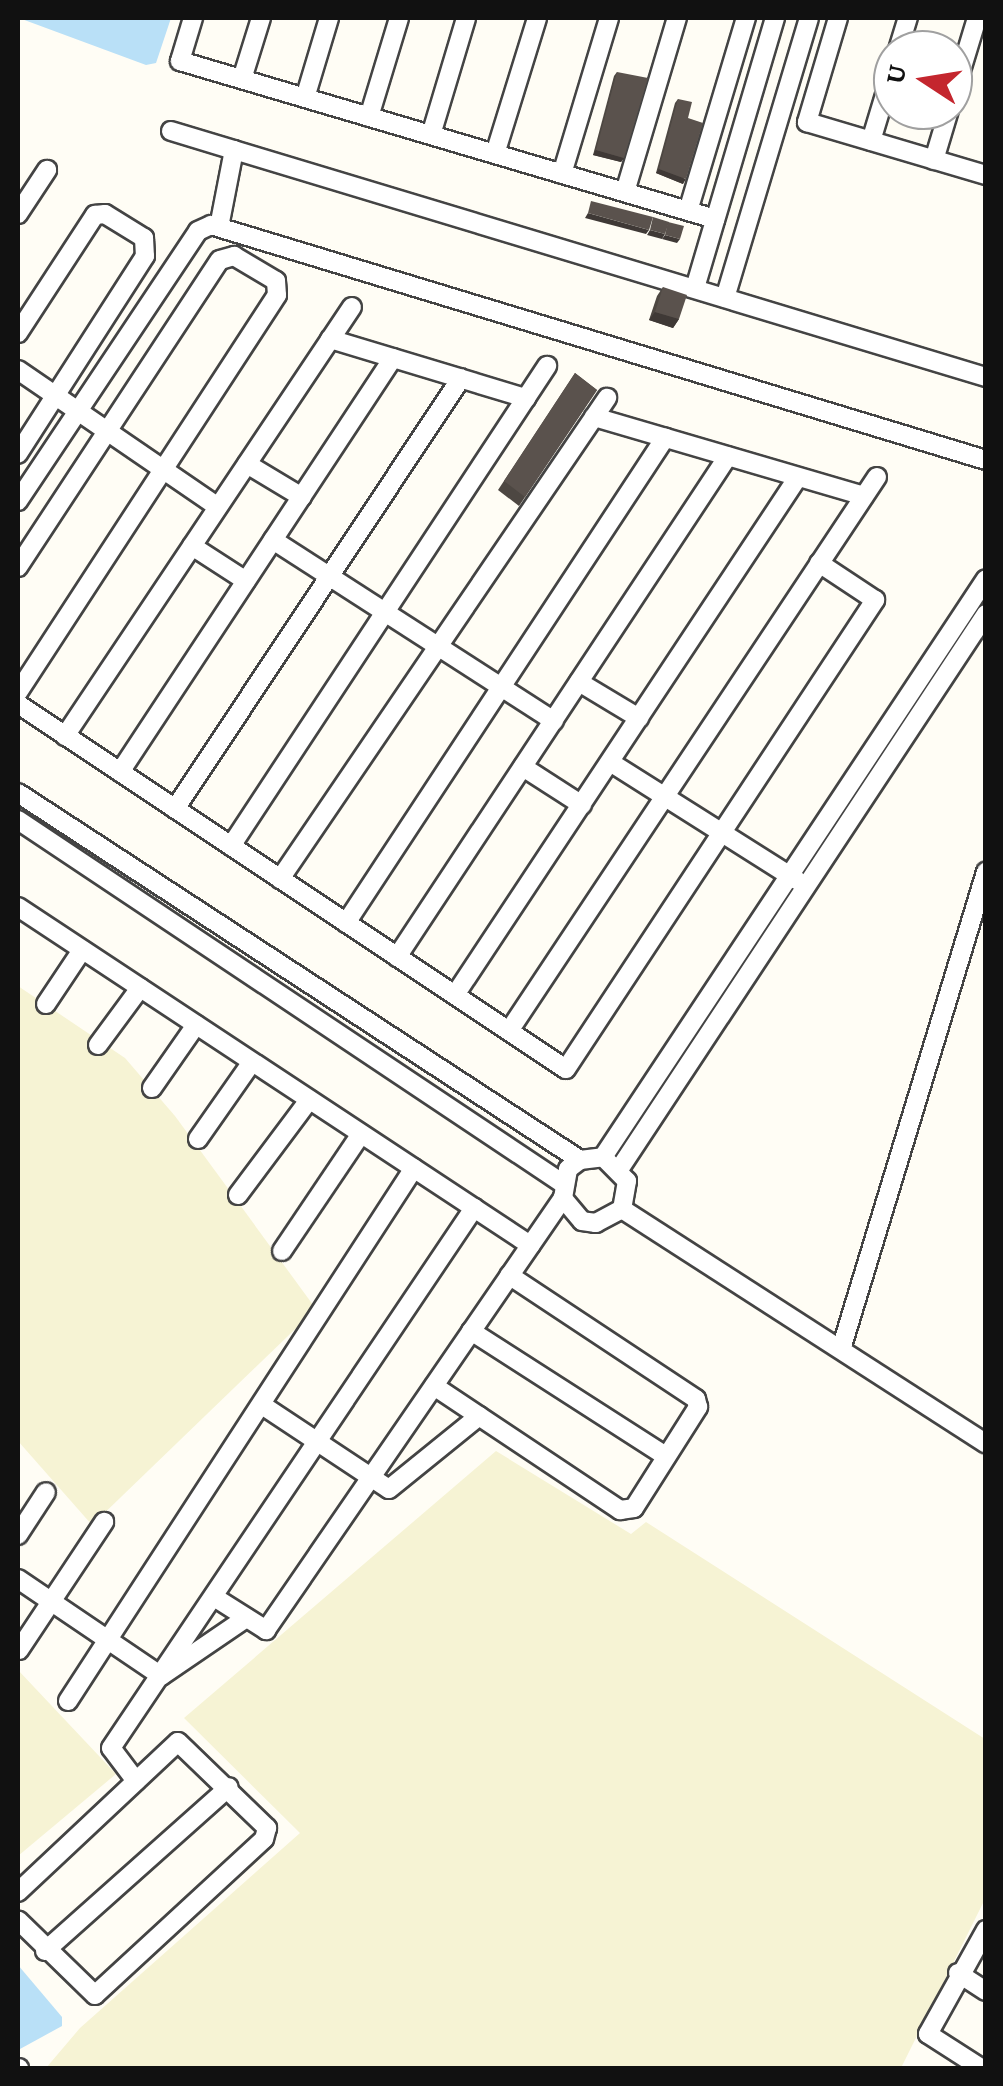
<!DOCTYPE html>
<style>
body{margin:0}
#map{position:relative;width:1003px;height:2086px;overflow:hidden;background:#fffdf5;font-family:"Crimson Pro",serif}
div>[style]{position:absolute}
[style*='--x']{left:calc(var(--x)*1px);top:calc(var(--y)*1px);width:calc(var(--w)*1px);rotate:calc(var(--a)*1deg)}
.farmland>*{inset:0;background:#f6f3d4}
.water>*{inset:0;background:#b9e0f7}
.roads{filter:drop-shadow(2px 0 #444) drop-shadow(-2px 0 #444) drop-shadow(0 2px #444) drop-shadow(0 -2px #444)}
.minor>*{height:18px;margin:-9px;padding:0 9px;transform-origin:9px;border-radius:9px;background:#fff}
.wall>*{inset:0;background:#4d4742}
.shaded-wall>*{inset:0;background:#3f3936}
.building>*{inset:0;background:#5a524d}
span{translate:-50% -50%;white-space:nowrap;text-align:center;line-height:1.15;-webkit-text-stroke:10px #fff;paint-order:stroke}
.frame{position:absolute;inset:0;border:20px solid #111;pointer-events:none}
.north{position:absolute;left:873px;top:30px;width:100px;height:100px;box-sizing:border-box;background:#fff;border:2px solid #a0a0a0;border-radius:50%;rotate:282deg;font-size:28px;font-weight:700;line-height:40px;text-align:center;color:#111}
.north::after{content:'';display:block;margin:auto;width:35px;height:45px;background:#c4262e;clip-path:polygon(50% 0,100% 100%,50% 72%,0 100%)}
</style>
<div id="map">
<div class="farmland">
<i style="clip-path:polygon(18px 986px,125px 1058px,175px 1116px,316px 1309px,92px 1525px,18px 1441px)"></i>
<i style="clip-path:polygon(496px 1451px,631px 1534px,646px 1522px,985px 1739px,985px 1899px,901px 2068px,46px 2068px,80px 2028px,300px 1833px,184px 1718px)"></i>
<i style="clip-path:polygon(18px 1670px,116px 1774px,18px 1856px)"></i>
</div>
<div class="water">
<i style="clip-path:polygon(19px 18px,171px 18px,156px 63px,146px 65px)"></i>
<i style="clip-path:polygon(18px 1965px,62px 2017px,62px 2026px,20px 2049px)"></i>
</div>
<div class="roads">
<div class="minor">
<i style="--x:193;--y:18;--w:45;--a:106.8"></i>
<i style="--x:180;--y:61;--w:558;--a:16.45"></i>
<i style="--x:838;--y:18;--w:109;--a:106.6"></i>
<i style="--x:807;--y:122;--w:187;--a:16.5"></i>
<i style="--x:898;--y:50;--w:34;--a:-73"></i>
<i style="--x:242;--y:79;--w:64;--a:-72.7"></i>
<i style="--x:953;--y:97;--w:83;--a:-73.1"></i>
<i style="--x:305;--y:98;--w:84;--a:-73.3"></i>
<i style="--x:369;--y:117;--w:103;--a:-73.1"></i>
<i style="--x:171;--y:131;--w:66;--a:16.8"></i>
<i style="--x:234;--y:150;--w:78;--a:101"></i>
<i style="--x:431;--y:135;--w:122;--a:-73.3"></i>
<i style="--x:871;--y:141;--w:76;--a:-73.2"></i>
<i style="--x:234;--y:150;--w:786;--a:16.8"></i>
<i style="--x:495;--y:154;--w:142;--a:-72.8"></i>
<i style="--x:934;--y:160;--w:52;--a:-73.3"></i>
<i style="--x:562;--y:174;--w:163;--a:-73.2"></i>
<i style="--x:625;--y:192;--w:182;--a:-73.4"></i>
<i style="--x:688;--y:211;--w:202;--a:-73.3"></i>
<i style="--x:18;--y:214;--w:53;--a:-56.6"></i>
<i style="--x:695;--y:288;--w:282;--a:-73.5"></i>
<i style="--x:725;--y:298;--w:292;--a:-73.3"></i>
<i style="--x:18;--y:333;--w:141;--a:-56.9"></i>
<i style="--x:95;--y:215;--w:10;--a:-6"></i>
<i style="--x:105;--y:214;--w:46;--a:31.6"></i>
<i style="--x:144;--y:238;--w:18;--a:87"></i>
<i style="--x:145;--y:256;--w:235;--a:122.7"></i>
<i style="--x:330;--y:339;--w:205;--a:16.8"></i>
<i style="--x:18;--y:370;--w:242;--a:34.4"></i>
<i style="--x:594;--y:417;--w:281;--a:16.3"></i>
<i style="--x:247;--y:464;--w:64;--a:31"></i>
<i style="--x:18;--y:501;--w:324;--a:-56.3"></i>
<i style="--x:198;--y:231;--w:14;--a:-25"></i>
<i style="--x:211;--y:225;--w:810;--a:16.87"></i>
<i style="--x:273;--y:540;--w:334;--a:32.8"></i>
<i style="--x:192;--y:546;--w:64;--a:32.9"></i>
<i style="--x:18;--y:567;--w:367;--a:-56.7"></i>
<i style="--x:220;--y:260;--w:15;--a:-16"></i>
<i style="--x:234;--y:256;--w:49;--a:30.8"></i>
<i style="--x:276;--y:281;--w:14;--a:86"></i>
<i style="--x:277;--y:295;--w:474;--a:123.1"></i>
<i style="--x:579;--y:682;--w:70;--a:31"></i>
<i style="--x:18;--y:704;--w:658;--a:33.67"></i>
<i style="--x:566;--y:1069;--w:562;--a:-56.62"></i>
<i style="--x:875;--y:600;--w:67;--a:-146.5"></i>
<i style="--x:65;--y:736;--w:516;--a:-56.22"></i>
<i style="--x:610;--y:762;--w:221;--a:32.3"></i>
<i style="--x:523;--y:767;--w:70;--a:32.8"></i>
<i style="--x:120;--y:772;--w:496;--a:-56.6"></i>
<i style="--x:18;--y:793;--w:671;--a:33.15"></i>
<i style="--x:175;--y:809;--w:517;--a:-56.43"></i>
<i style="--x:18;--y:820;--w:654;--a:33.71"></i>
<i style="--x:231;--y:846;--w:575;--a:-56.64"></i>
<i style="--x:280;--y:879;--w:582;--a:-55.79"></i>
<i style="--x:18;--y:907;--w:614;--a:33.43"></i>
<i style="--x:346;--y:923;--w:581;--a:-56.67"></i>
<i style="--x:397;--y:957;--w:600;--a:-56.55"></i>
<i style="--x:455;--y:995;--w:621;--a:-56.49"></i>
<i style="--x:46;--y:1004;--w:65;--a:-56.3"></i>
<i style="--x:509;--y:1031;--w:665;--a:-56.41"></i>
<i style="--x:98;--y:1045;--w:71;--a:-53.6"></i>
<i style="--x:152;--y:1088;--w:77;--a:-55.1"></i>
<i style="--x:198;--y:1139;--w:94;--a:-55"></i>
<i style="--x:603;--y:1157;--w:693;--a:-56.47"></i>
<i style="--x:620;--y:1168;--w:664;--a:-56.55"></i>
<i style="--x:238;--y:1195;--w:119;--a:-53.2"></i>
<i style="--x:622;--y:1209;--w:433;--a:32.8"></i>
<i style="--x:282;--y:1251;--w:141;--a:-56"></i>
<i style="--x:471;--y:1331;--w:232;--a:32.7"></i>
<i style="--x:842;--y:1346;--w:496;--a:-73.1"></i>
<i style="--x:434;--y:1386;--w:224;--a:33.7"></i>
<i style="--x:620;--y:1510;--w:14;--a:-8"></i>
<i style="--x:634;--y:1508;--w:120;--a:-57.6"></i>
<i style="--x:698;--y:1407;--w:8;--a:-104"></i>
<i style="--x:696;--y:1399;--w:224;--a:-146.5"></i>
<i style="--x:262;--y:1405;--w:152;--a:33.5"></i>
<i style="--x:389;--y:1489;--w:116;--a:-39"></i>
<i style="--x:18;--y:1535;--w:51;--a:-56.9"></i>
<i style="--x:18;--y:1579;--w:173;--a:34.1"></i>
<i style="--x:161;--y:1676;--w:103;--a:-34.3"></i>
<i style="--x:214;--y:1597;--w:62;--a:32.4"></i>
<i style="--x:266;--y:1630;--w:524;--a:-55.49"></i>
<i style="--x:563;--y:1198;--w:29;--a:-80"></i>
<i style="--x:568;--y:1169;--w:15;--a:-37"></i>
<i style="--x:580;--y:1160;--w:23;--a:-7"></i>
<i style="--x:603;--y:1157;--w:34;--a:45"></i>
<i style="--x:627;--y:1181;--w:28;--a:100"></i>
<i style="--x:622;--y:1209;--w:30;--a:152"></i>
<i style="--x:596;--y:1223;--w:14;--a:-172"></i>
<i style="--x:582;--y:1221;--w:30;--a:-130"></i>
<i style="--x:19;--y:1650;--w:154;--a:-56.4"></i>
<i style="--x:68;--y:1701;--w:635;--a:-57.01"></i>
<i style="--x:136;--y:1781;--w:41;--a:-127.1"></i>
<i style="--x:111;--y:1748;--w:651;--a:-56.09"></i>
<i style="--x:18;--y:1892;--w:219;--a:-43.2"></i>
<i style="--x:178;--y:1742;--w:124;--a:44"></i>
<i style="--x:267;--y:1828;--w:11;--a:105"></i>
<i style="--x:264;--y:1839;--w:230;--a:137.3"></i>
<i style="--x:95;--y:1995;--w:107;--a:-135.8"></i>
<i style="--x:45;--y:1951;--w:246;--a:-41.7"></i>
<i style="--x:958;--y:1973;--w:33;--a:33"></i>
<i style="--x:18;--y:2068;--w:1;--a:0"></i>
<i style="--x:981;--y:2068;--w:63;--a:-147.3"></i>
<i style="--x:928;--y:2034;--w:119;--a:-60.9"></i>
</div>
</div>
<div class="wall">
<i style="clip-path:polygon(617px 72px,624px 158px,621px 162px,593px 155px,614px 76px)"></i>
<i style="clip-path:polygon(678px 99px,688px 118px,683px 184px,656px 173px,675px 103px)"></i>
<i style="clip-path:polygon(663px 287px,679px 319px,673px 328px,649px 320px,657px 296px)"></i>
<i style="clip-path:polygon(575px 373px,597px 390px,519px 506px,498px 490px)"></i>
</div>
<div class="shaded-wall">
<i style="clip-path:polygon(596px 150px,624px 158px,621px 162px,593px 155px)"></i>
<i style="clip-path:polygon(659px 169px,686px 179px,683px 184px,656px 173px)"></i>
<i style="clip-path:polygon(588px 213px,649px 230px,646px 234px,585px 218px)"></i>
<i style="clip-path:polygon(650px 230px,665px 234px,662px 239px,647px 235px)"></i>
<i style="clip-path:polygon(665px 235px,680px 239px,677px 243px,662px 239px)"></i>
<i style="clip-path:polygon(655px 312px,679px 319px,673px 328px,649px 320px)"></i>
</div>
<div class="building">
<i style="clip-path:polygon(617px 72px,648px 78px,624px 158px,596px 150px)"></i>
<i style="clip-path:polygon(678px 99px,692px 102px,688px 118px,703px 123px,686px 179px,659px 169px)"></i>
<i style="clip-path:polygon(591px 201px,653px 217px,649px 230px,588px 213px)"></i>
<i style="clip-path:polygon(653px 217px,669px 222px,665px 234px,650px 230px)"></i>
<i style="clip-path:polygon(668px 222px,684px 226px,680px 239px,665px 235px)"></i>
<i style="clip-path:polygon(663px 287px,687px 295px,679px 319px,655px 312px)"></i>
<i style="clip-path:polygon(575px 373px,597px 390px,525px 497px,504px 481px)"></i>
</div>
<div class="frame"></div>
<div class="north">U</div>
</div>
